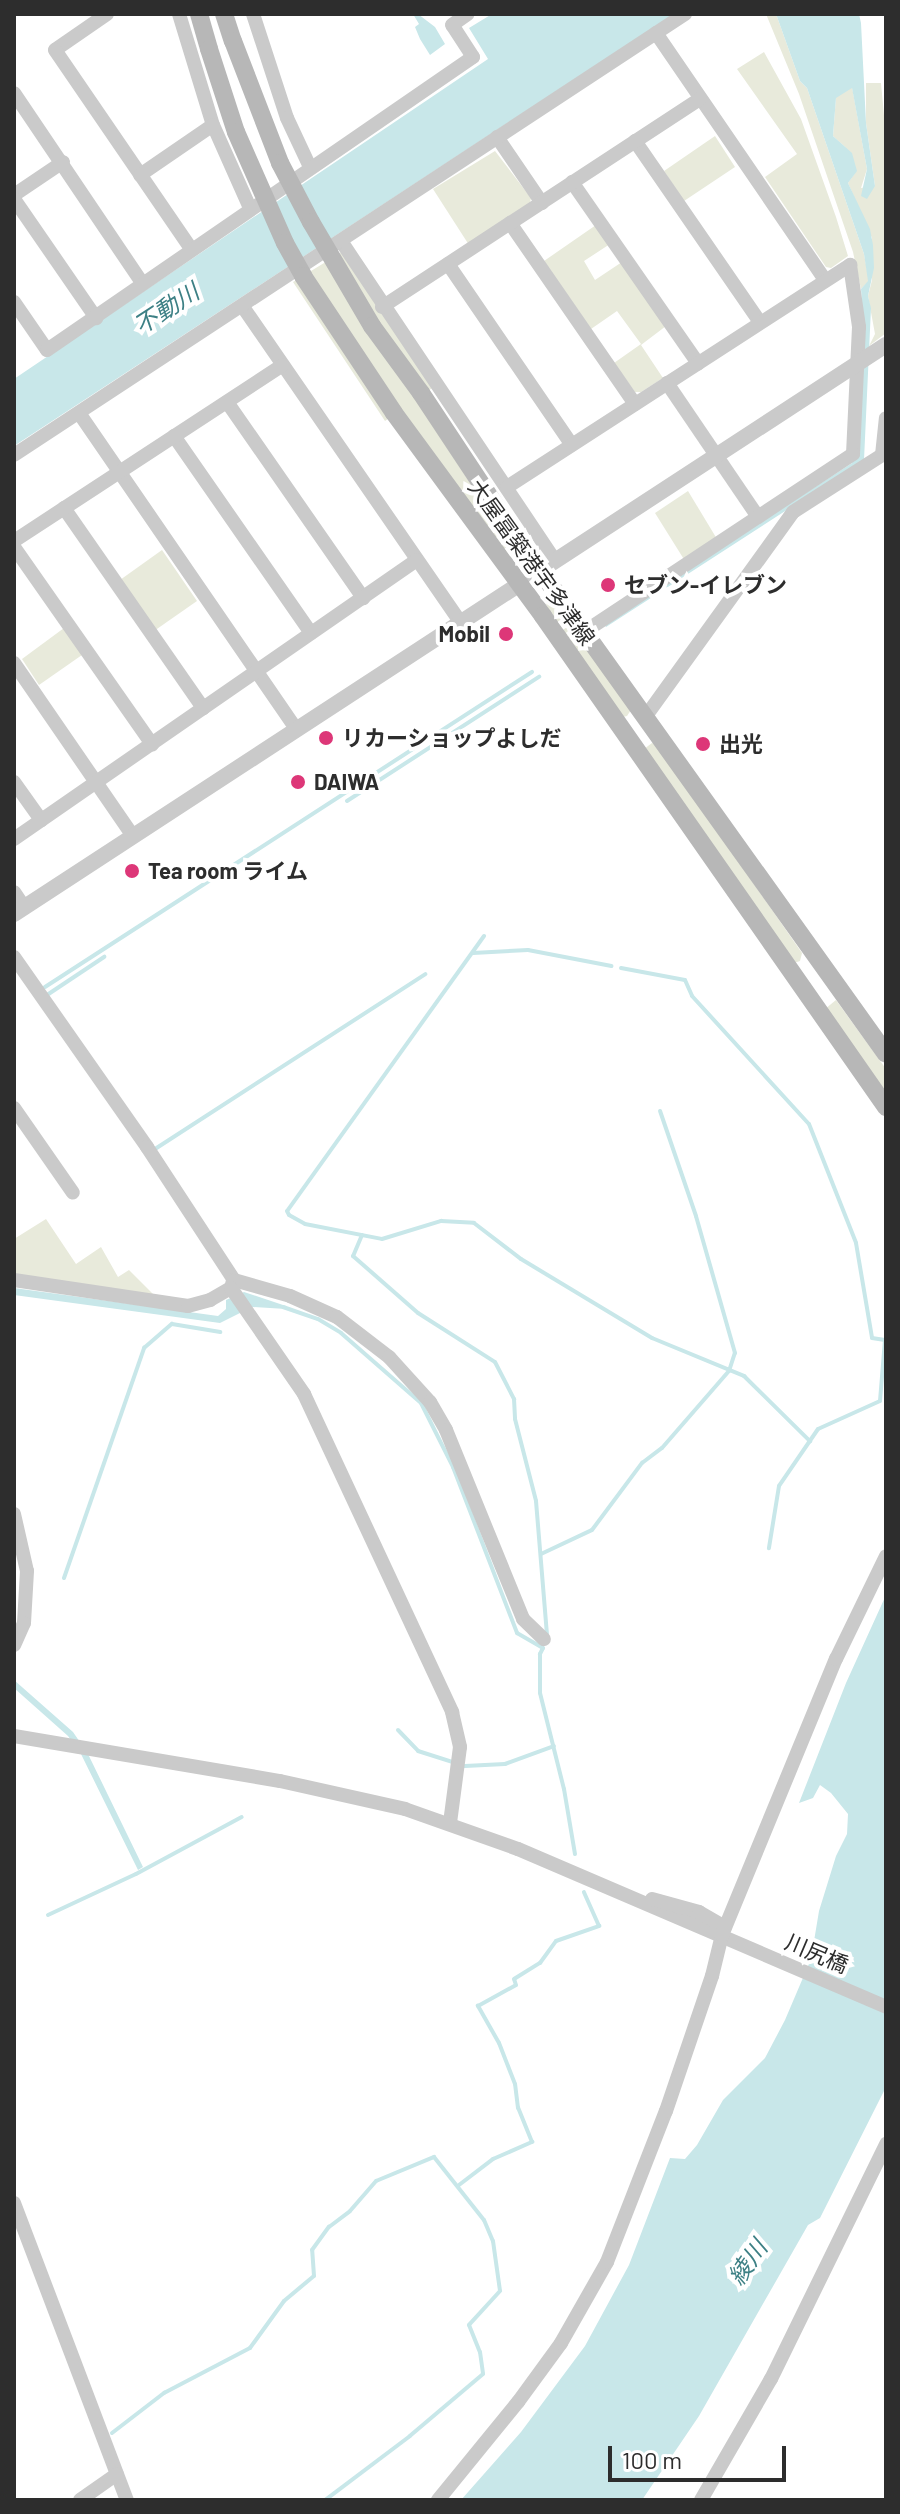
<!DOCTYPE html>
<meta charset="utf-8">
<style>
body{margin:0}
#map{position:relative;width:900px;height:2514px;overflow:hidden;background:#fff;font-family:Barlow,"Noto Sans JP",sans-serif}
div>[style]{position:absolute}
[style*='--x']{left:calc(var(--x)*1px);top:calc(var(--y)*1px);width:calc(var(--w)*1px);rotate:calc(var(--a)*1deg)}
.green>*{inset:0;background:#e8eadb}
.water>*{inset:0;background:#c8e7e9}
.stream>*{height:4px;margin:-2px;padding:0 2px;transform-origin:2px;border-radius:2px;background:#c8e7e9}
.minor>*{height:14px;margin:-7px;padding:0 7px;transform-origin:7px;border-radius:7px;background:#cacaca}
.tertiary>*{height:16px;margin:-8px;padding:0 8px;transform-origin:8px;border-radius:8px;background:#cacaca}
.secondary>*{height:18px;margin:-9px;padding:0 9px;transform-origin:9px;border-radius:9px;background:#b7b7b7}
.secondary-bridge>*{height:18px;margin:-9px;padding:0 9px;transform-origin:9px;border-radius:9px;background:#b7b7b7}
.dots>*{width:22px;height:22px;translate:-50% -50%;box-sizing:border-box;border:4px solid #fff;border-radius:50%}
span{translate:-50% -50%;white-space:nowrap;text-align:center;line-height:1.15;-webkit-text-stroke:8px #fff;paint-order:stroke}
.street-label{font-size:22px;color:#2d2d2d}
.poi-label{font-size:22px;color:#2d2d2d;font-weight:700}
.left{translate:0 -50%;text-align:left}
.right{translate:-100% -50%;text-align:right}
.water-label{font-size:24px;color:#3d8085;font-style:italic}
.frame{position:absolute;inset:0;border:16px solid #2d2d2d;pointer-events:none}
.scale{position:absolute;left:608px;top:2446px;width:178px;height:36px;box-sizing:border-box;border:4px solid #2d2d2d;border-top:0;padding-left:10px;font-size:24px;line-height:28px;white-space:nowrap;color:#2d2d2d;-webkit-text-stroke:6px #fff;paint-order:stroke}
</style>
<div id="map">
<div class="green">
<i style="clip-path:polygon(766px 14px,776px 14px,800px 81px,807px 88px,864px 254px,869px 281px,861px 289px,853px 252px,799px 94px)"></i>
<i style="clip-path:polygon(764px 52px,801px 119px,836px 217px,848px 256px,831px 268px,826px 267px,765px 177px,797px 154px,737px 69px)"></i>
<i style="clip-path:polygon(866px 83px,881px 83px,886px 137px,886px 333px,869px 346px,875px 334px,868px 296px,872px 280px,872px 238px,848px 183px,855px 173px,845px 147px,833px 136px,836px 97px,847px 87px,852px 87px,867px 169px,861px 188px,875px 186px,866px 123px)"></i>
<i style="clip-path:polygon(715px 136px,735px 167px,684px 201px,664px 171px)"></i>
<i style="clip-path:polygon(495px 151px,531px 198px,530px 203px,469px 245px,433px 189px)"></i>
<i style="clip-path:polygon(596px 225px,610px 244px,584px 261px,595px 280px,622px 262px,666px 326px,641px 345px,663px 378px,641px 392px,635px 392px,614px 363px,641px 344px,617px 311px,591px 329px,544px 261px)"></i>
<i style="clip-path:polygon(342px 252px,432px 388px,416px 400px,515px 552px,510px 557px,401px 410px,385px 421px,293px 282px)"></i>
<i style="clip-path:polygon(688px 491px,717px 539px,685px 561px,655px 513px)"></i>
<i style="clip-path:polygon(162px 550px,197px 601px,154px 631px,120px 580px)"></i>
<i style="clip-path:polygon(551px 594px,631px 710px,627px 716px,623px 717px,548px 608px,544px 600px)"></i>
<i style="clip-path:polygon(64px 628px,82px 655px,39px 685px,22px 659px)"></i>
<i style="clip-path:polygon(652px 743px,657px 745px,802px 953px,800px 961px,794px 963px,644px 749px)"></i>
<i style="clip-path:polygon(836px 1000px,886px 1069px,886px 1094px,825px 1009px)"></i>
<i style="clip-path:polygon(46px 1219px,76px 1264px,101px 1247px,118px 1277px,129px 1270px,154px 1295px,14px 1277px,14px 1239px)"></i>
</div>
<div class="water">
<i style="clip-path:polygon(413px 14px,418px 14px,435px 27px,445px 44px,430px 55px,420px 39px,415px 27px,419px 24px)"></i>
<i style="clip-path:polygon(492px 14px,674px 14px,14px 446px,14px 379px,488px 59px,469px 28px)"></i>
<i style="clip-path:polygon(776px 14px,859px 14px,861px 23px,866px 123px,875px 186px,867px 199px,861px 196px,867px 169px,852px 88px,836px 98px,833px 136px,852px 153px,857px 171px,848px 183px,870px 229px,873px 245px,874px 268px,868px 296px,871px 308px,864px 460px,606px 627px,604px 624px,852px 463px,864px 336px,861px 289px,868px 281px,864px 254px,807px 88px,800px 81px)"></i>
<i style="clip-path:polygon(14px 1288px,218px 1316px,226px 1309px,226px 1300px,244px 1292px,286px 1306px,286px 1309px,252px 1307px,220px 1323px,14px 1295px)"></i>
<i style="clip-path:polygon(886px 1595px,886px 2087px,820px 2218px,808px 2225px,699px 2416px,642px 2500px,461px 2500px,521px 2432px,585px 2346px,629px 2265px,670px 2158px,685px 2159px,697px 2145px,723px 2100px,765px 2058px,785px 2020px,811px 1959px,819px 1911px,836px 1856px,847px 1834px,848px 1814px,831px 1793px,820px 1785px,813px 1798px,799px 1803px,846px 1683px)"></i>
<i style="clip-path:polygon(14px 1680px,73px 1732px,88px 1754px,143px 1867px,138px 1870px,81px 1754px,68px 1736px,14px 1688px)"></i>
</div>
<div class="stream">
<i style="--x:347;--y:801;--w:229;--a:-32.9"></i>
<i style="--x:484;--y:936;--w:338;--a:125.6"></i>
<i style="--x:287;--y:1211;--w:4;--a:63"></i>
<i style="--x:289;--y:1215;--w:18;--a:29"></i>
<i style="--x:305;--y:1224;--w:78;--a:11"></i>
<i style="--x:382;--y:1239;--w:62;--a:-17"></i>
<i style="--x:441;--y:1221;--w:33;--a:3"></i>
<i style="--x:474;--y:1223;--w:59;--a:37.5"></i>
<i style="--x:521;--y:1259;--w:153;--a:31.1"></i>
<i style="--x:652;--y:1338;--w:100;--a:22.4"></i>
<i style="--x:744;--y:1376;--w:93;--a:44.6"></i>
<i style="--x:473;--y:953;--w:55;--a:-3.1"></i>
<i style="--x:528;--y:950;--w:85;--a:10.9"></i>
<i style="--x:621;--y:968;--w:65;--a:10.6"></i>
<i style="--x:685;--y:980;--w:17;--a:66"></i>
<i style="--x:692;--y:996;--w:173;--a:47.6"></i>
<i style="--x:809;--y:1124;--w:128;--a:68.4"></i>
<i style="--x:856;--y:1243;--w:96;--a:80.4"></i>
<i style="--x:872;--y:1338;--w:13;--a:9"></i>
<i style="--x:885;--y:1340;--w:61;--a:94.7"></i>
<i style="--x:880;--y:1401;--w:68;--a:155.7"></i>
<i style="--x:818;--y:1429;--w:69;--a:124.4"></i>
<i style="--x:779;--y:1486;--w:63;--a:99.2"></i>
<i style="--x:45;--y:987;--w:580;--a:-32.9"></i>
<i style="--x:47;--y:995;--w:69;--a:-33.7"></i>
<i style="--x:155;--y:1149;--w:322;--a:-32.9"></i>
<i style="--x:362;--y:1235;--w:23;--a:113"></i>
<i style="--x:353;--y:1256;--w:86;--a:41.2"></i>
<i style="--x:418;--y:1313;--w:91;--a:32.5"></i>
<i style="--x:495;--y:1362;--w:42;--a:62.8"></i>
<i style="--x:514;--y:1399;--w:20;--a:87"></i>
<i style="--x:515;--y:1419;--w:85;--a:75.6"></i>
<i style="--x:536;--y:1501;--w:134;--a:85.3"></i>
<i style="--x:283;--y:1307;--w:37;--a:19"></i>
<i style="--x:318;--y:1319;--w:27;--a:31"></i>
<i style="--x:341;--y:1333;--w:106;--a:41.2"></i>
<i style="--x:421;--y:1403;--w:72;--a:63.4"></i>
<i style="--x:453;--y:1467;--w:178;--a:68.9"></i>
<i style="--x:517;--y:1633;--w:30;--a:30"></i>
<i style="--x:541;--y:1554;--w:56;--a:-25.2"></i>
<i style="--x:592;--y:1530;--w:84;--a:-53.3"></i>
<i style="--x:642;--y:1463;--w:25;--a:-37"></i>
<i style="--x:662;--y:1448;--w:102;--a:-49"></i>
<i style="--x:729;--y:1371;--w:19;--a:-72"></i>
<i style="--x:735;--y:1353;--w:142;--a:-105.9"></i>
<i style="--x:696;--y:1216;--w:111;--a:-108.9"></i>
<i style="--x:64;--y:1578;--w:244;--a:-70.8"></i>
<i style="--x:144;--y:1348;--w:37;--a:-41"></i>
<i style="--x:172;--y:1324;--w:49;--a:9.5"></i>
<i style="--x:543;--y:1648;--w:7;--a:117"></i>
<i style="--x:540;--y:1654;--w:39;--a:90"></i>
<i style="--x:540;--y:1693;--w:99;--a:76"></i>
<i style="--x:564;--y:1789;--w:66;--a:80.4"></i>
<i style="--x:398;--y:1730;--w:29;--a:46"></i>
<i style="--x:418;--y:1751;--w:49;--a:17.7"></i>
<i style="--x:465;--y:1766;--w:40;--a:-2.9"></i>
<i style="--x:505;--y:1764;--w:52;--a:-20.2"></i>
<i style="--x:48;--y:1915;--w:97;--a:-25"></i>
<i style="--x:136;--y:1874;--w:120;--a:-28.3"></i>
<i style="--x:459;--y:2185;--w:43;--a:-37.4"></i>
<i style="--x:493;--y:2159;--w:43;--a:-23.6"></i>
<i style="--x:532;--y:2142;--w:37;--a:-112"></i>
<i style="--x:518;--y:2108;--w:24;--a:-97"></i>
<i style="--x:515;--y:2084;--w:44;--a:-111.3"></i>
<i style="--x:499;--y:2043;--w:43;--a:-119.6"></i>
<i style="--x:478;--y:2006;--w:43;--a:-28.9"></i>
<i style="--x:516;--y:1985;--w:6;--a:-108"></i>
<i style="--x:514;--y:1979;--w:31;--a:-32"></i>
<i style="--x:540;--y:1963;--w:27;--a:-54"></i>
<i style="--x:556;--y:1941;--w:46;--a:-19.2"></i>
<i style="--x:599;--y:1926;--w:37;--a:-114"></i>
<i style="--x:112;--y:2433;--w:66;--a:-37.6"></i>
<i style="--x:164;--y:2393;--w:97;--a:-27.6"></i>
<i style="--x:250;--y:2348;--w:58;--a:-54.1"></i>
<i style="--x:284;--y:2301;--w:39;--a:-40"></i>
<i style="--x:314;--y:2276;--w:26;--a:-94"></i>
<i style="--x:312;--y:2250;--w:29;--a:-54"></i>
<i style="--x:329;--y:2227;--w:26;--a:-37"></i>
<i style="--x:350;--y:2211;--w:40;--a:-49"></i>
<i style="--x:376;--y:2181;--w:63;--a:-22.5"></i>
<i style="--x:434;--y:2157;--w:80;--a:51.6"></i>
<i style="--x:484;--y:2220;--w:23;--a:67"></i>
<i style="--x:493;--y:2241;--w:50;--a:82"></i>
<i style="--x:500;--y:2291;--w:46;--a:132.4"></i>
<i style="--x:469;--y:2325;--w:29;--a:68"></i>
<i style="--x:480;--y:2352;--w:22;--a:82"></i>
<i style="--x:483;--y:2374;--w:96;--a:139.7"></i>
<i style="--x:410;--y:2436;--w:106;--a:143"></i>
</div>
<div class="minor">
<i style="--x:107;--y:14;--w:63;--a:145.3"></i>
<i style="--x:55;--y:50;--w:242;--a:55.6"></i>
<i style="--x:179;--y:14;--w:116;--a:73"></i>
<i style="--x:213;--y:125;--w:91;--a:66"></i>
<i style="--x:253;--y:14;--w:109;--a:71.9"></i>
<i style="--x:287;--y:118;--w:54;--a:64.9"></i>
<i style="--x:656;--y:33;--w:299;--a:55.6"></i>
<i style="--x:14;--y:93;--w:230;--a:56"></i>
<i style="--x:497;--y:137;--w:80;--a:55.7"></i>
<i style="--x:635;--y:141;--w:220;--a:55.4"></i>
<i style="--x:140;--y:175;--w:88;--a:-34.4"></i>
<i style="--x:572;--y:182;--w:221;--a:55.2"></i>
<i style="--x:14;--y:195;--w:59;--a:-34"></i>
<i style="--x:14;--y:199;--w:145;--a:55.4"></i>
<i style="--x:510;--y:223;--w:220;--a:55.4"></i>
<i style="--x:341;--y:241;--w:385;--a:56.2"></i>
<i style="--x:448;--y:264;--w:219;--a:55.6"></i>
<i style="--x:14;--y:302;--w:58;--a:55.5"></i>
<i style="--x:47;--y:350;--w:517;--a:-34.52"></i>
<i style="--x:473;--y:57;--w:38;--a:-123"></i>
<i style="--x:452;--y:25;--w:19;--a:-35"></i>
<i style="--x:243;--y:307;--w:383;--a:55.4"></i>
<i style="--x:382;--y:307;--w:380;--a:-33.2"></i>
<i style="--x:667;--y:383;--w:162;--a:55.8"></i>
<i style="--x:227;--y:402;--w:239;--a:55.2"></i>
<i style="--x:79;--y:413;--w:383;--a:55.5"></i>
<i style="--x:174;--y:436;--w:240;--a:55.2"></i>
<i style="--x:14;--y:455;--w:803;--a:-33.31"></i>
<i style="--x:507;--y:487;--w:409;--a:-32.9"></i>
<i style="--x:850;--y:265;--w:63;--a:81.7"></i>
<i style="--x:859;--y:327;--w:127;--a:92.7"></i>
<i style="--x:853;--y:454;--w:320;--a:146.5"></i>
<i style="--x:64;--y:508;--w:244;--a:55.2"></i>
<i style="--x:14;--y:541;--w:321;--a:-33.2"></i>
<i style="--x:14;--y:547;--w:241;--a:55"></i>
<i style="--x:14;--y:663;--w:210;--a:55.5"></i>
<i style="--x:646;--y:716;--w:251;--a:-54.2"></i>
<i style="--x:793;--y:512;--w:106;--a:-32.6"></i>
<i style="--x:882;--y:455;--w:37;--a:-84"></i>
<i style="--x:14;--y:782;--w:47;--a:54.6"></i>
<i style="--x:14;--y:839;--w:490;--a:-34.7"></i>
<i style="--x:14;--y:892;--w:18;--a:56"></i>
<i style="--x:14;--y:957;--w:232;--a:55"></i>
<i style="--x:147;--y:1147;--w:159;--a:56.8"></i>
<i style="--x:234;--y:1280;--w:58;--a:15.9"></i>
<i style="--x:290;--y:1296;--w:51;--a:24.1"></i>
<i style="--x:337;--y:1317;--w:66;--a:37.6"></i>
<i style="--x:389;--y:1357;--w:61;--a:47.7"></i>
<i style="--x:430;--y:1402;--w:32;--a:60"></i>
<i style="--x:446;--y:1430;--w:204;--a:67.8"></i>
<i style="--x:523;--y:1619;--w:29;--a:44"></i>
<i style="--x:14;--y:1108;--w:103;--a:55.2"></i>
<i style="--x:14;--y:1280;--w:176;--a:8.5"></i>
<i style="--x:188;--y:1306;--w:23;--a:-15"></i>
<i style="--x:210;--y:1300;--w:24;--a:-30"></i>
<i style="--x:231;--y:1288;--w:7;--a:-74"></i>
<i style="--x:231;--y:1288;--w:129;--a:55.4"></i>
<i style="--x:304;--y:1394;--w:351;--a:65"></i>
<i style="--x:452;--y:1712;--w:36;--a:77"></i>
<i style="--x:460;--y:1747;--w:77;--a:97.5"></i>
<i style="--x:14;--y:1514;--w:58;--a:77.2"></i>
<i style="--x:27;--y:1571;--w:52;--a:93.3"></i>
<i style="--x:24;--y:1623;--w:24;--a:114"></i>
<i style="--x:14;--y:1736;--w:270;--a:9.6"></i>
<i style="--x:280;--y:1781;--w:128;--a:12.6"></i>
<i style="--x:405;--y:1809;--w:120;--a:19.5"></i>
<i style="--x:518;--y:1849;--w:400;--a:23.2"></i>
<i style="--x:652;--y:1899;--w:49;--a:15.5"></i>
<i style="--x:699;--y:1912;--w:30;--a:30"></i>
<i style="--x:14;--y:2203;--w:318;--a:69.2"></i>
<i style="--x:80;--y:2500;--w:45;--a:-35.1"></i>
<i style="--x:438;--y:2500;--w:127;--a:-50.8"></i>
<i style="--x:518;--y:2402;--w:73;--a:-53.9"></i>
<i style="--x:561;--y:2343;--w:93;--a:-60.4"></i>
<i style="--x:607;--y:2262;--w:162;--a:-68.7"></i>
<i style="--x:666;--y:2111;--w:143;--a:-71.2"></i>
<i style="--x:712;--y:1976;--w:42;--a:-76.3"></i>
<i style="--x:722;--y:1935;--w:299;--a:-67.6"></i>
<i style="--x:836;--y:1659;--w:114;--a:-64.1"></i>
<i style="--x:701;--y:2500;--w:140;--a:-60"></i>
<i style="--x:771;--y:2379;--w:262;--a:-63.9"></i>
</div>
<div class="tertiary">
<i style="--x:14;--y:914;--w:1041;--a:-33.13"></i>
</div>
<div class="secondary">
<i style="--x:199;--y:14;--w:36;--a:74"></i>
<i style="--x:224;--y:14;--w:28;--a:72"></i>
<i style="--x:421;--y:393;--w:174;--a:56.5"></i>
<i style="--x:517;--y:538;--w:634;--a:54.43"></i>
<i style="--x:394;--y:413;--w:252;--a:53.7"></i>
<i style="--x:543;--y:616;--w:599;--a:55.06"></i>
</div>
<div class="secondary-bridge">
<i style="--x:233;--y:41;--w:131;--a:68.9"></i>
<i style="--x:280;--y:163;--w:67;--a:62.3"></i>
<i style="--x:311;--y:222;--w:121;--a:59.6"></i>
<i style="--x:372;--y:326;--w:83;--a:53.8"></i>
<i style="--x:209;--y:49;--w:87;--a:72"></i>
<i style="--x:236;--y:132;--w:121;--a:66.2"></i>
<i style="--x:285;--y:243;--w:38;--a:61"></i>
<i style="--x:303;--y:276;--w:164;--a:56.4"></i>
</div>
<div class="dots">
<i style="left:608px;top:585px;background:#dd3778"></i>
<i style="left:506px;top:634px;background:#dd3778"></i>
<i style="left:326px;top:738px;background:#dd3778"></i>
<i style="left:703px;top:744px;background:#dd3778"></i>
<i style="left:298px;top:782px;background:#dd3778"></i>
<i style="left:132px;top:871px;background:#dd3778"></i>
</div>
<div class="street-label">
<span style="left:532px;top:562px;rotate:54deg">大屋冨築港宇多津線</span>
<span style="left:817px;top:1953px;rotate:23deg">川尻橋</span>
</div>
<div class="poi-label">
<span class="left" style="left:624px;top:585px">セブン-イレブン</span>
<span class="right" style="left:490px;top:634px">Mobil</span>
<span class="left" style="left:342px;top:738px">リカーショップよしだ</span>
<span class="left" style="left:719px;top:744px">出光</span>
<span class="left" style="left:314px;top:782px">DAIWA</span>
<span class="left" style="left:148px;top:871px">Tea room ライム</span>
</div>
<div class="water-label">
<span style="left:166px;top:308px;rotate:-33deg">不動川</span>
<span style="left:747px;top:2262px;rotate:-55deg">綾川</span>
</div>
<div class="frame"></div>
<div class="scale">100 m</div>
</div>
